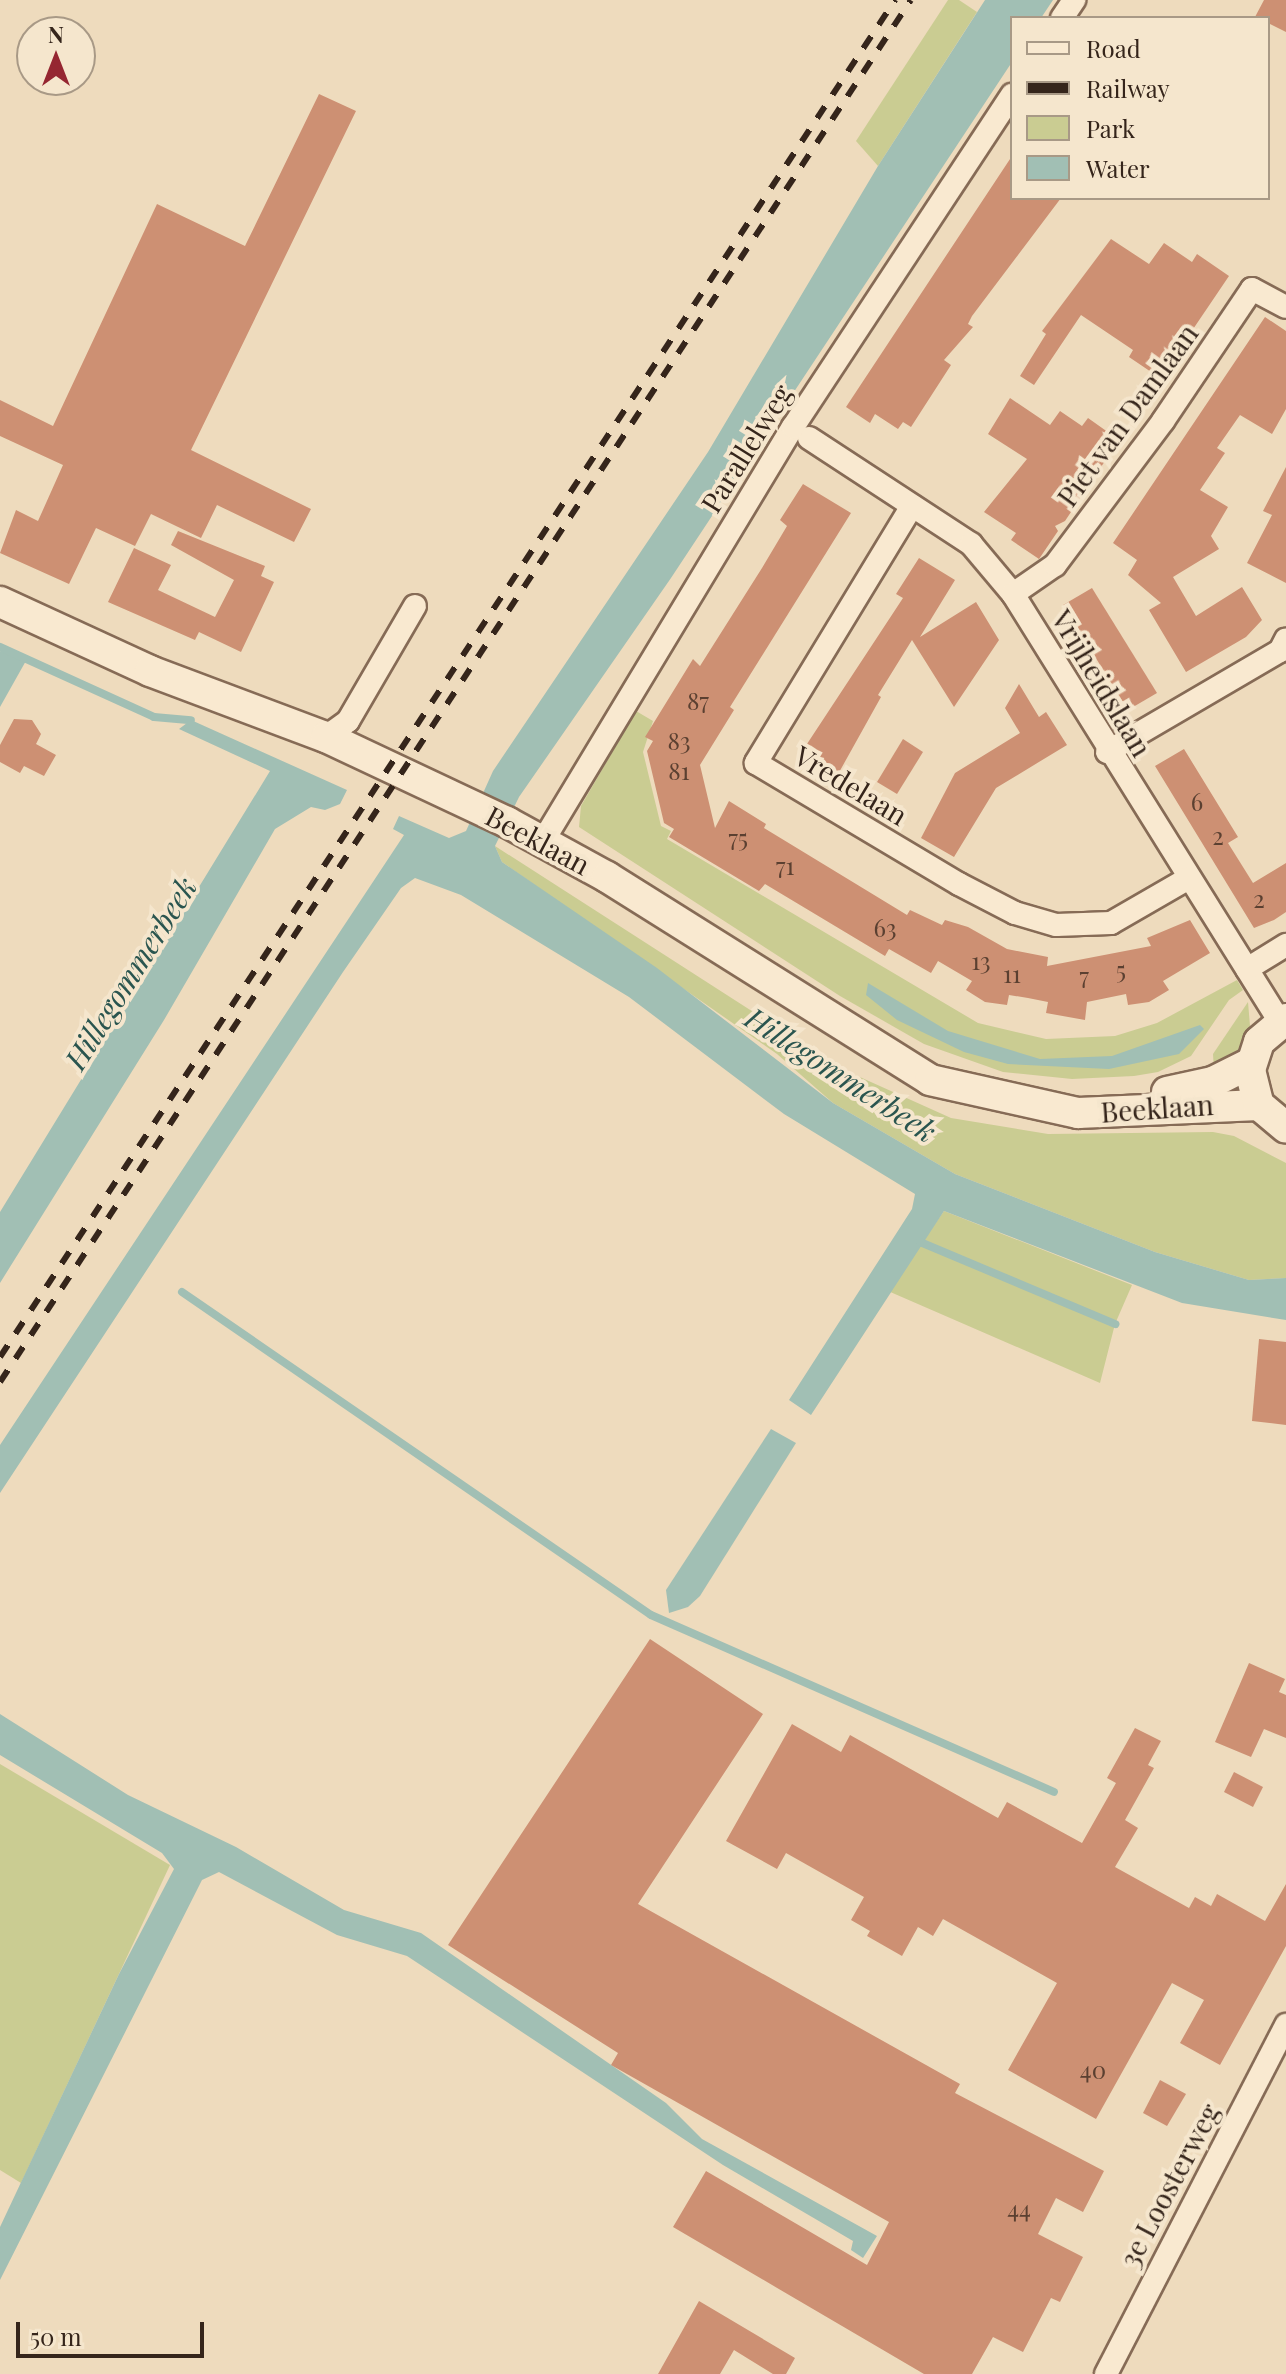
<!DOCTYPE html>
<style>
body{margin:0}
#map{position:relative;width:1286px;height:2374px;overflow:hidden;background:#eedbbd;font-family:"Playfair Display",serif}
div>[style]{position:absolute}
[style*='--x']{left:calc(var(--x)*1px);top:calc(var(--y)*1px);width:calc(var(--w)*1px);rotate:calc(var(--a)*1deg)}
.green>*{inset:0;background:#cacc92}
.water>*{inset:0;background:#a1bfb4}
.stream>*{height:8px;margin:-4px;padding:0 4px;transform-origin:4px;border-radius:4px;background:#a1bfb4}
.building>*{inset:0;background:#cd9073}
.roads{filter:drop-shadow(2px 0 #866b56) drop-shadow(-2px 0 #866b56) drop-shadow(0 2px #866b56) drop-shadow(0 -2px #866b56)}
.street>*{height:22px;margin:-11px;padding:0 11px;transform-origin:11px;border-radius:11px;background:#f9e9d0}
.secondary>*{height:30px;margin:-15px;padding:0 15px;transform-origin:15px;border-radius:15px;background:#f9e9d0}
.rail>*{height:6px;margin-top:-3px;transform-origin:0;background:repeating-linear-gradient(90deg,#35251b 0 14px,transparent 0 28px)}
span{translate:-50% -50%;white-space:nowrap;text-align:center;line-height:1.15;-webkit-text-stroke:8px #f5e6cd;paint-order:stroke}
.number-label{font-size:24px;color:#5b4031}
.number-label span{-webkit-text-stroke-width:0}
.street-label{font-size:28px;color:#35251b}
.water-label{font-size:30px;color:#2a554f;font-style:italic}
.legend{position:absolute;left:1010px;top:16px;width:260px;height:184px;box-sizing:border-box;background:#f5e6cd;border:2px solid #a89986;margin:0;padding:10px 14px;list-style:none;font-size:24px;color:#35251b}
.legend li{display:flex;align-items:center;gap:16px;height:40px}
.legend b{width:40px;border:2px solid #a89986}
.north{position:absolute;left:16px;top:16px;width:80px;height:80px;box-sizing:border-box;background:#f5e6cd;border:2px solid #a89986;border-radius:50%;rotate:0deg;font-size:22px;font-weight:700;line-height:32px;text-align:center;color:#35251b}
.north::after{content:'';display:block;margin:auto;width:28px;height:36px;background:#952631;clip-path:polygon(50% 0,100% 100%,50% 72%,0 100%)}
.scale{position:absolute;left:16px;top:2322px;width:188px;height:36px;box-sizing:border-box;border:4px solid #35251b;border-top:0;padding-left:10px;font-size:24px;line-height:28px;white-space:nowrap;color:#35251b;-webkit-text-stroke:6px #f5e6cd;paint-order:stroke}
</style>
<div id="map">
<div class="green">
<i style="clip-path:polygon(948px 0,959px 0,977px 12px,878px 166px,856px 141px)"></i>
<i style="clip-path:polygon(636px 711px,653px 721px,643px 752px,661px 826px,671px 831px,667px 839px,978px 1023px,1046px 1039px,1115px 1036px,1157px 1023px,1237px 980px,1243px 990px,1229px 1000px,1191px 1056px,1158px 1072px,1134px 1076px,1072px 1079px,1003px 1072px,924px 1044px,840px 996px,579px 827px,581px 806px)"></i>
<i style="clip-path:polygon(495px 846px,842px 1069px,951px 1118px,1048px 1134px,1213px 1132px,1234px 1136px,1286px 1163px,1286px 1278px,1249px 1280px,1155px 1252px,955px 1174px,833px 1103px,777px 1054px,502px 862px)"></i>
<i style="clip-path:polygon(1248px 1002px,1250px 1026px,1242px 1049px,1214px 1070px,1213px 1054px)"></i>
<i style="clip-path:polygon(944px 1211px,1132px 1285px,1115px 1324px,1100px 1383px,888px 1291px)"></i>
<i style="clip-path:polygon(0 1764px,170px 1865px,21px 2183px,0 2170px)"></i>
</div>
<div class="water">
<i style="clip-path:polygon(985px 0,1053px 0,1041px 18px,1012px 18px,1012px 62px,671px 578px,519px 797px,495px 846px,502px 862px,657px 968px,833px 1103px,955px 1174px,1155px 1252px,1249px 1280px,1286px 1278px,1286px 1320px,1182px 1303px,944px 1211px,811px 1415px,789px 1400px,912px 1209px,915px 1194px,784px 1114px,629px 997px,461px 895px,415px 878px,401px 888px,343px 972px,0 1493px,0 1445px,404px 835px,393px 829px,399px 816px,449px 838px,466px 831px,493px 771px,708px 452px,878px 166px)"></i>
<i style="clip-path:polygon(2px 648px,27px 659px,0 707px,0 652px)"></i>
<i style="clip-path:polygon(191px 720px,347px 790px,340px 804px,325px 810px,311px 807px,275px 829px,164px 1020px,0 1283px,0 1212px,270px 771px,179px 729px)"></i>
<i style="clip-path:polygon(868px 983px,948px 1031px,1040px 1059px,1112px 1056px,1200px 1025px,1204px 1029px,1179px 1054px,1109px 1069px,1008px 1064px,964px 1052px,897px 1020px,866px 995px)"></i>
<i style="clip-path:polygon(771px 1429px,796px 1443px,700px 1596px,688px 1607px,669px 1613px,666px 1590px)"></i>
<i style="clip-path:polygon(0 1714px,128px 1795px,236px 1847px,344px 1910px,421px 1933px,666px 2103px,702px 2139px,877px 2236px,863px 2258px,851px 2250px,853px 2241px,723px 2165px,407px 1956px,337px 1935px,219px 1872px,202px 1880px,0 2280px,0 2227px,119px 1974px,174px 1869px,162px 1853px,0 1755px)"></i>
</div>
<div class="stream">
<i style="--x:0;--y:647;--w:169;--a:24.4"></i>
<i style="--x:154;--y:717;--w:37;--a:5"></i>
<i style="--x:920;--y:1242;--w:212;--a:22.8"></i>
<i style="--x:182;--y:1292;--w:569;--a:34.56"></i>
<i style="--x:651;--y:1615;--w:440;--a:23.7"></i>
</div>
<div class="building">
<i style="clip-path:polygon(1264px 0,1286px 0,1286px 32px,1268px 23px,1268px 18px,1255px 17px)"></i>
<i style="clip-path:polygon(319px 94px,356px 111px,191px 450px,311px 509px,294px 542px,217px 505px,201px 538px,151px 514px,135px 546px,96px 528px,69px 584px,0 553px,16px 510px,38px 521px,63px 465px,0 436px,0 400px,53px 426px,157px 204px,245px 246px)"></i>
<i style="clip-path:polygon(1012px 156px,1012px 198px,1061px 198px,972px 316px,968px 324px,973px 327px,944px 360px,951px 365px,911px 427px,903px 422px,898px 429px,875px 414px,870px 423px,846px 407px)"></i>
<i style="clip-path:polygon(1111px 239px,1149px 264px,1164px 243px,1192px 262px,1197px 254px,1229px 276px,1160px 378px,1129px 357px,1133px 350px,1081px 315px,1034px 385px,1020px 376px,1046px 334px,1042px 331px)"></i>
<i style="clip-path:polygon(1265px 317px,1286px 331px,1286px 409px,1272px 434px,1240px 415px,1217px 448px,1225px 453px,1200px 490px,1228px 507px,1211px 536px,1219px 549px,1173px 577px,1196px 616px,1242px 587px,1262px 620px,1246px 637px,1186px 672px,1149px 610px,1161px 603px,1128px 575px,1137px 560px,1113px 543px)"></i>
<i style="clip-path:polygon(1010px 398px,1050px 425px,1060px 411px,1082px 426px,1088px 418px,1119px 440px,1065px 521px,1055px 526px,1058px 531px,1039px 559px,1011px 540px,1016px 533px,984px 512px,1027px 459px,988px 434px)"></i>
<i style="clip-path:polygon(1286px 467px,1286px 583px,1247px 563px,1272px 515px,1263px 511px)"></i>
<i style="clip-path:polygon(803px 484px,851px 513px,730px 707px,734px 710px,700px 765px,715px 828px,729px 801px,766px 824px,764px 828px,907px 915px,910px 910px,942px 925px,945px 920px,968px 927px,1007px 949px,1048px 957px,1047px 966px,1151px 946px,1147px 938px,1190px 920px,1210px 953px,1163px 981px,1169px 990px,1149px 1002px,1128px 1005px,1126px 994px,1087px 1002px,1085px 1020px,1046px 1013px,1048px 1002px,1028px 998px,1009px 995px,1007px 1005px,985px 1002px,966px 990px,972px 981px,938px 961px,931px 973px,889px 949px,885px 956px,765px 884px,759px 891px,669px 837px,674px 829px,664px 823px,647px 751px,653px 741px,645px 737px,693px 659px,700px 666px,762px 568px,787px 526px,780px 520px)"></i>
<i style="clip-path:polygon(178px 531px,265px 566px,261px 576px,274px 582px,241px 652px,199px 632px,195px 640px,108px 602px,134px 548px,171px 565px,158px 590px,215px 617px,234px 580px,171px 545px)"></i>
<i style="clip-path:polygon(919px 558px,955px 580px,920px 637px,976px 602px,999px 640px,954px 707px,912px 640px,878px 695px,881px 697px,837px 776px,818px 764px,822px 758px,805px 747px,903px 598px,896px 594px)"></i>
<i style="clip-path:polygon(1092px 588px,1157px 693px,1128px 710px,1063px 605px)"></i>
<i style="clip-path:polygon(1019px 684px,1039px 717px,1046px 712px,1067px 745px,996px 788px,954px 857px,921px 838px,955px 773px,1020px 733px,1005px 708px)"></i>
<i style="clip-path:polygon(14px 719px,32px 720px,41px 734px,36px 744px,56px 755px,44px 776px,24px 766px,20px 773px,0 762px,0 745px)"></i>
<i style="clip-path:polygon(903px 739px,923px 752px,897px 794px,877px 782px)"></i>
<i style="clip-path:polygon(1184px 749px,1238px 837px,1228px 843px,1253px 883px,1286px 863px,1286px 912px,1274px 920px,1254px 928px,1155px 766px)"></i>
<i style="clip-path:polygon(1259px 1339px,1286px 1342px,1286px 1425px,1252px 1421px)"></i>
<i style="clip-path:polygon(650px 1639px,763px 1714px,638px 1904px,960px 2084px,955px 2093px,1104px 2171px,1083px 2212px,1056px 2198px,1038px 2234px,1083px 2257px,1060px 2302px,1051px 2298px,1023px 2352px,993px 2337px,972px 2374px,924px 2374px,673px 2227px,706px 2171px,867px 2265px,889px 2222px,611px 2065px,618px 2053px,448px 1945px)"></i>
<i style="clip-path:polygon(1249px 1663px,1285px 1679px,1279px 1692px,1286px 1695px,1286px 1738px,1264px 1729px,1251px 1757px,1215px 1742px)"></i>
<i style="clip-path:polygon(792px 1724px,841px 1752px,850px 1735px,998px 1818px,1007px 1802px,1082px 1843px,1116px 1783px,1107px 1778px,1135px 1728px,1161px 1741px,1148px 1765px,1154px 1768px,1125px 1820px,1138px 1828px,1115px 1867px,1189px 1908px,1195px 1897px,1211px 1906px,1217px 1894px,1265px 1921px,1286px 1884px,1286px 1946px,1220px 2065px,1180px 2043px,1204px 2000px,1172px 1983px,1096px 2119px,1008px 2070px,1057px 1983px,943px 1919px,933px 1936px,918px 1927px,902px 1956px,867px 1936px,870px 1931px,851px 1920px,864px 1897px,786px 1853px,777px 1869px,726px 1841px)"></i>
<i style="clip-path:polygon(1234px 1772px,1263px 1787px,1253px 1807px,1224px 1792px)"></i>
<i style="clip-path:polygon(1160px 2080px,1186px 2094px,1167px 2126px,1143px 2113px)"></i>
<i style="clip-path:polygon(699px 2301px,795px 2358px,786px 2374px,773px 2374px,734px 2350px,720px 2374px,658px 2374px)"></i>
</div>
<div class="roads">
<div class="street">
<i style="--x:1062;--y:18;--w:22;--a:-56"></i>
<i style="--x:809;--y:438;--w:194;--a:33.2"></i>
<i style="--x:971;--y:544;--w:65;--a:50"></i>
<i style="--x:1013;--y:594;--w:504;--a:58.04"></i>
<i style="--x:912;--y:506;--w:301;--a:121.3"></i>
<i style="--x:756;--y:763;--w:236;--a:30.8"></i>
<i style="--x:959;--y:884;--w:63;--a:27.4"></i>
<i style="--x:1015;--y:913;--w:43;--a:16.3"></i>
<i style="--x:1056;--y:925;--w:55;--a:-2.1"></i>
<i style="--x:1111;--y:923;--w:90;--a:-30"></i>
<i style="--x:1013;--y:594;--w:51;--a:-34.6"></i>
<i style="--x:1055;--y:565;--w:180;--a:-53.1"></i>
<i style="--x:1163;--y:421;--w:159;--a:-56"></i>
<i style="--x:1252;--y:289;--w:38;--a:28"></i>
<i style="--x:326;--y:737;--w:27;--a:-36"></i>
<i style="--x:348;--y:721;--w:133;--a:-59.8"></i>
<i style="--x:1107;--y:752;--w:200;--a:-30.3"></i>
<i style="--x:1280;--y:651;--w:13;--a:-63"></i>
<i style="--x:543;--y:841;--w:484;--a:-58.9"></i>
<i style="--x:793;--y:427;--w:398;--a:-56.6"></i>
<i style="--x:1247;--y:969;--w:46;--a:-31.6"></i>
<i style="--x:1106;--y:2374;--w:393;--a:-62.7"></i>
</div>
<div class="secondary">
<i style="--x:0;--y:602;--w:165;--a:24.7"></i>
<i style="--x:150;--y:671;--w:188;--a:20.6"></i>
<i style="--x:326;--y:737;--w:200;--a:25.2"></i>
<i style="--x:507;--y:822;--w:114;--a:28.8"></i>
<i style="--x:607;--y:877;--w:381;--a:32.1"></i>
<i style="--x:930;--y:1080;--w:152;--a:12.6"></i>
<i style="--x:1078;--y:1113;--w:181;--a:-2.5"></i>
<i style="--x:1286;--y:1019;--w:35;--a:140"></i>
<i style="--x:1259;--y:1042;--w:29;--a:108"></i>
<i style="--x:1250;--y:1070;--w:36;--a:76"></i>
<i style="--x:1259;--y:1105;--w:35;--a:40"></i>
<i style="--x:1167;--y:1092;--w:47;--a:-12.3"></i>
<i style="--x:1213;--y:1082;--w:42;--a:-26.6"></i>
</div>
</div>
<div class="rail">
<i style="--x:0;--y:1357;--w:1626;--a:-56.59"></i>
<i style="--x:0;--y:1382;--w:1655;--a:-56.61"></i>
</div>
<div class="number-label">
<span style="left:698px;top:701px">87</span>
<span style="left:679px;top:741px">83</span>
<span style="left:679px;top:771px">81</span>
<span style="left:1197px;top:802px">6</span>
<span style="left:1218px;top:836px">2</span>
<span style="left:738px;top:838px">75</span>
<span style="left:785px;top:866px">71</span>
<span style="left:1259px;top:899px">2</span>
<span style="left:885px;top:928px">63</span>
<span style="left:981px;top:961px">13</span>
<span style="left:1121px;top:970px">5</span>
<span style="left:1012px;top:974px">11</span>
<span style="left:1084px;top:976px">7</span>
<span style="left:1093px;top:2070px">40</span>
<span style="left:1019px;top:2209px">44</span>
</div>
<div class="street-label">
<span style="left:1127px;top:415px;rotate:-54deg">Piet van Damlaan</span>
<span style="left:746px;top:448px;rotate:-58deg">Parallelweg</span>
<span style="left:1102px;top:683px;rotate:59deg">Vrijheidslaan</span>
<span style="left:851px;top:785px;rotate:31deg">Vredelaan</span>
<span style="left:538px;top:840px;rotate:28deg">Beeklaan</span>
<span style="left:1157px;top:1108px;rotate:-4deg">Beeklaan</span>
<span style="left:1169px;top:2185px;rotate:-62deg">3e Loosterweg</span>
</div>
<div class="water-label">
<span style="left:130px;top:973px;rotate:-58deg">Hillegommerbeek</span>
<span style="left:841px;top:1074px;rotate:33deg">Hillegommerbeek</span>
</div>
<ul class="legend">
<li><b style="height:10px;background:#f9e9d0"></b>Road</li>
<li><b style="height:10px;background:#35251b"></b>Railway</li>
<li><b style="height:22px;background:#cacc92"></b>Park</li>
<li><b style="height:22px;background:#a1bfb4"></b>Water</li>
</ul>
<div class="north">N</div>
<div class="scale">50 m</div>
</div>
